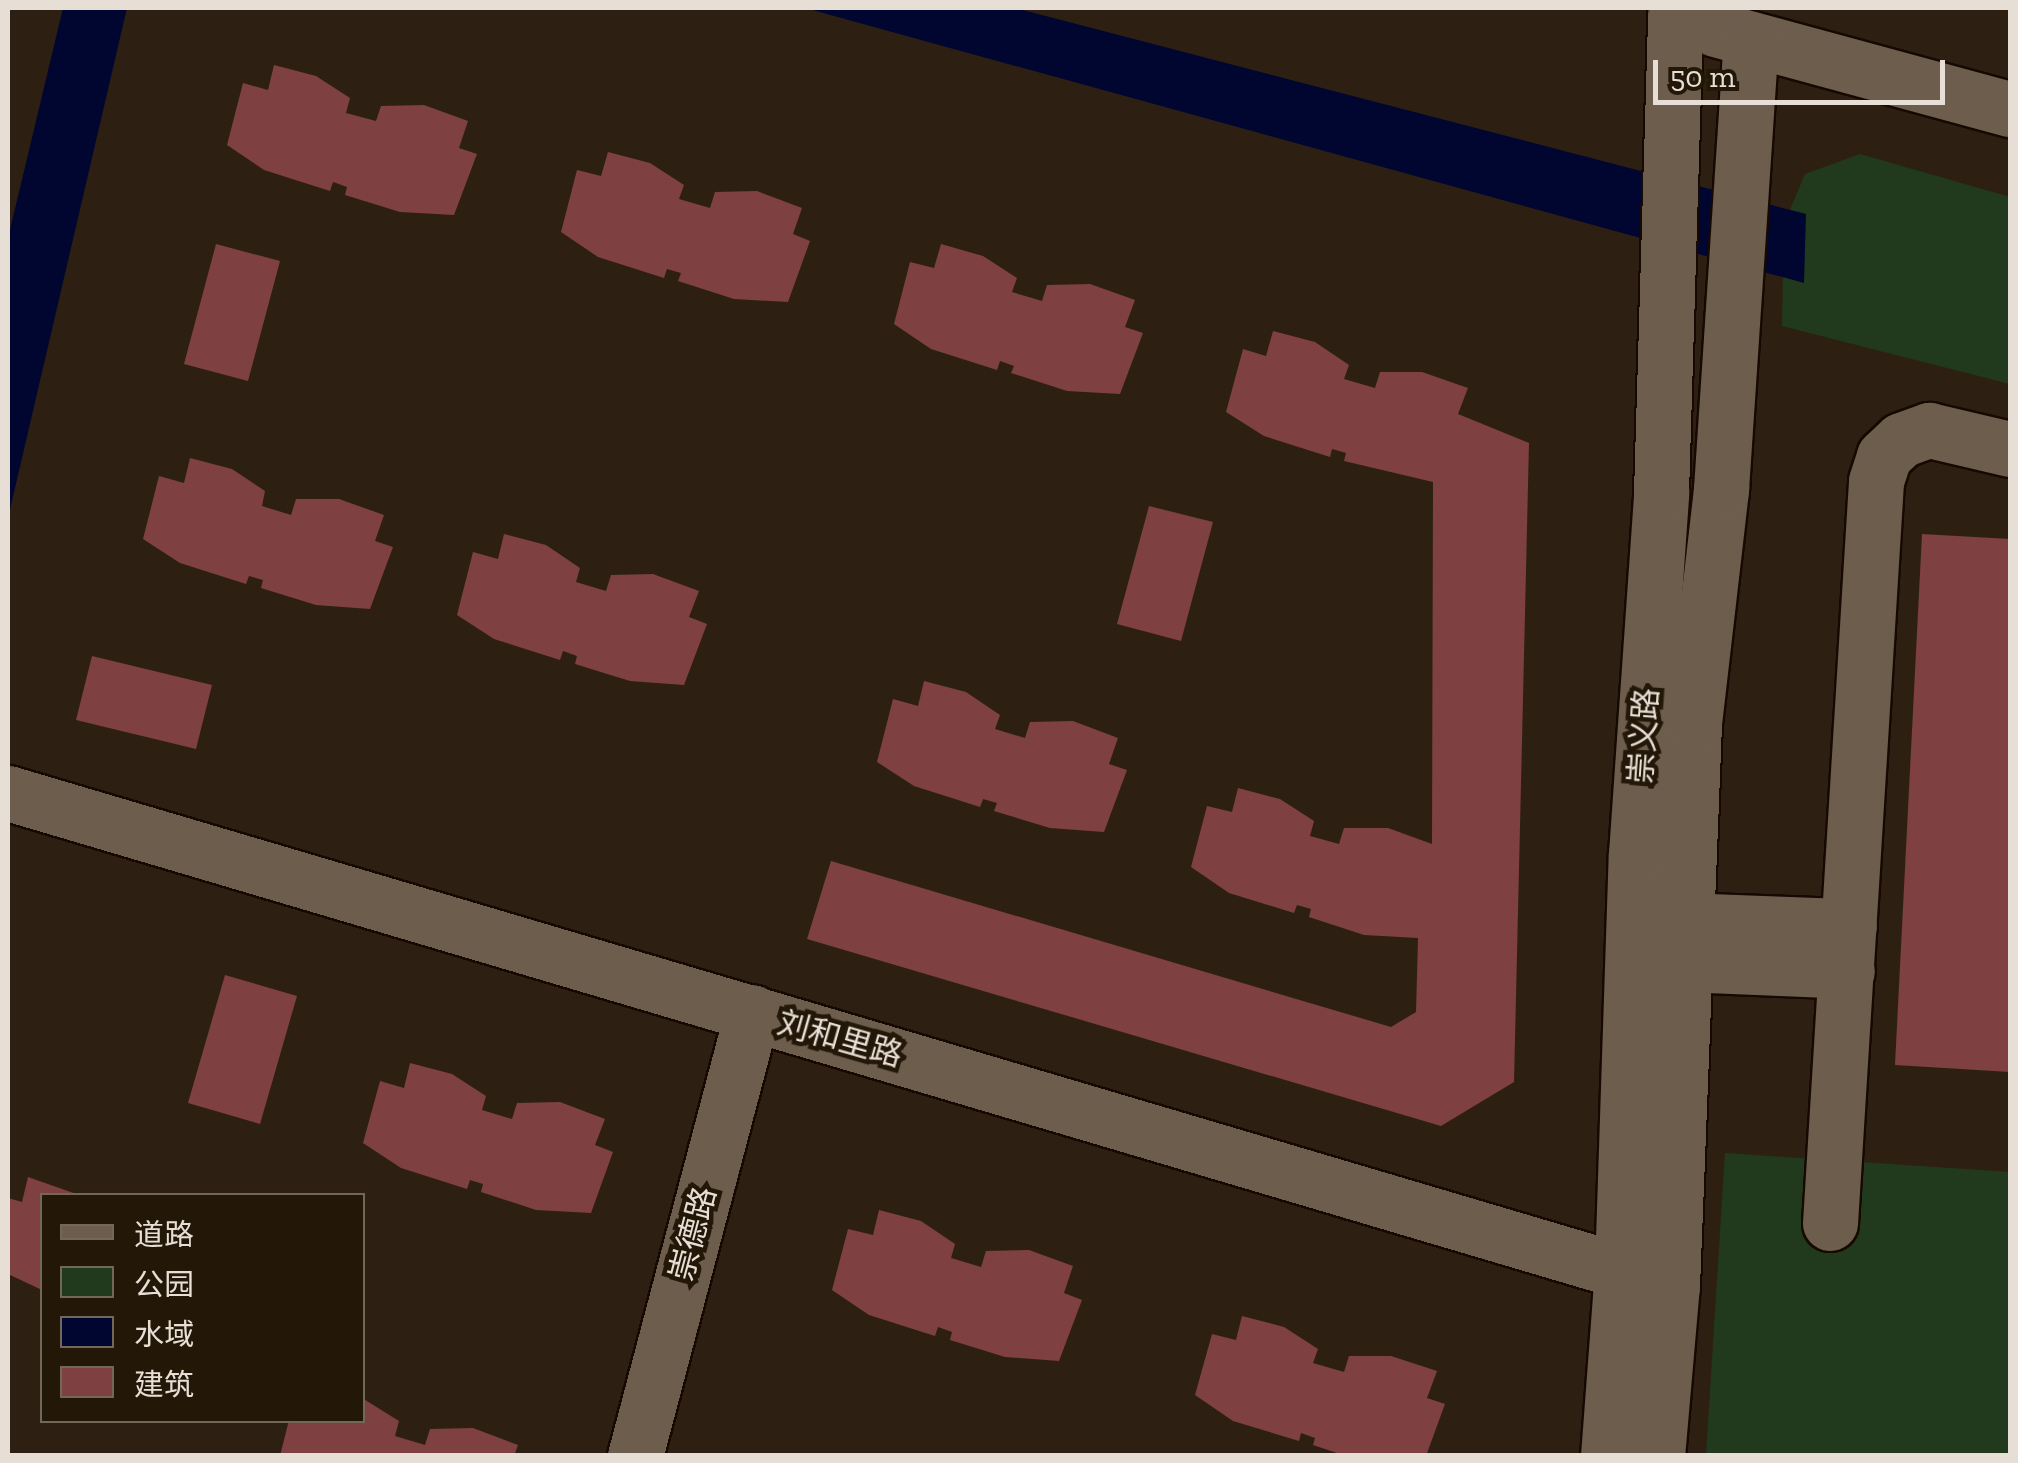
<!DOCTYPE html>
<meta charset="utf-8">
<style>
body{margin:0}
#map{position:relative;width:2018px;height:1463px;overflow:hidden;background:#2d2012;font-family:"Zilla Slab","Noto Sans SC",serif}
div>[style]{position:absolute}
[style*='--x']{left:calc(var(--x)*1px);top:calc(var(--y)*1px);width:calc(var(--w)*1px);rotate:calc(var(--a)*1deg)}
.green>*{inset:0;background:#213a1d}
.water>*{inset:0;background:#000630}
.building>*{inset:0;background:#7e4040}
.roads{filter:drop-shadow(2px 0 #150901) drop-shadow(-2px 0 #150901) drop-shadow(0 2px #150901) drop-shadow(0 -2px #150901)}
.minor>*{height:55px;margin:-27.5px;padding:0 27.5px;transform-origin:27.5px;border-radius:27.5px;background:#6d5d4d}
span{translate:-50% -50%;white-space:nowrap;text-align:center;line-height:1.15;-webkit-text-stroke:9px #231708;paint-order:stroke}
.street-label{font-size:32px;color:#e7ded5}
.frame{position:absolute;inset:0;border:10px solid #e7ded5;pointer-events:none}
.legend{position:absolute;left:40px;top:1193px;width:325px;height:230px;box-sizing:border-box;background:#231708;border:2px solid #71675a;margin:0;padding:12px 18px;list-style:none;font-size:30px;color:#e7ded5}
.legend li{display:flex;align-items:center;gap:20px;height:50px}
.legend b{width:50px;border:2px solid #71675a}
.scale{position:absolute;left:1653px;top:60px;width:292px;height:45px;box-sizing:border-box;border:5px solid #e7ded5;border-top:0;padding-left:12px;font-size:30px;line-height:35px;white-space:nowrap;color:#e7ded5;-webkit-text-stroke:8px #231708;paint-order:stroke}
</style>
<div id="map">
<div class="green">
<i style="clip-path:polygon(1860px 154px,2010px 197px,2010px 384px,1782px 326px,1784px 224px,1805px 174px)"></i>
<i style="clip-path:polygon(1725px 1153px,2010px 1172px,2010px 1455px,1706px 1456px)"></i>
</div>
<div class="water">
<i style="clip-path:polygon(63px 8px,127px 8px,8px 518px,8px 238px)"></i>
<i style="clip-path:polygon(805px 8px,1015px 8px,1806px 214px,1804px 283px)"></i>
</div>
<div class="building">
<i style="clip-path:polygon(274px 65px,316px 76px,350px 98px,346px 113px,376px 121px,381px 106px,424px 105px,468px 121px,459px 148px,477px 154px,454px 215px,400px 212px,345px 195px,347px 187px,333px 182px,330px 191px,264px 170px,227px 145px,243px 83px,268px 90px)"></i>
<i style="clip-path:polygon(608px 152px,650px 163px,684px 185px,679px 199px,710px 208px,715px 192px,757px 191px,802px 208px,793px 234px,810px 241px,788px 302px,734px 299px,678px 281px,681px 273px,667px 269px,664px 278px,598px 257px,561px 232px,577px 170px,601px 176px)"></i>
<i style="clip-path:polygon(216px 244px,280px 261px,248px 381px,184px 364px)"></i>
<i style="clip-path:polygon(941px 244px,983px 256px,1017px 278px,1012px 292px,1042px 301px,1047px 285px,1090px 284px,1135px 300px,1125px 327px,1143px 333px,1120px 394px,1067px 391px,1011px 373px,1014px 366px,1000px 361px,997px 370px,931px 349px,894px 324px,910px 262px,934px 268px)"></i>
<i style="clip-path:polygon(1273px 331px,1315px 342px,1349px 365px,1344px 379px,1375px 388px,1380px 372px,1422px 372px,1468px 388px,1458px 414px,1529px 443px,1514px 1082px,1441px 1126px,807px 939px,831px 861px,1391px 1027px,1416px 1012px,1418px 938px,1364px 935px,1309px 917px,1311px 909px,1297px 905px,1294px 913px,1229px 893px,1191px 867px,1207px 806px,1232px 812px,1238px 788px,1280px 799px,1314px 821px,1310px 836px,1339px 844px,1344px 828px,1388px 828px,1432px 844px,1433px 482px,1344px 461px,1346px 453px,1332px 449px,1330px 457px,1264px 436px,1226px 412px,1243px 349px,1266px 356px)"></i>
<i style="clip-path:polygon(190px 458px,232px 469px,265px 491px,262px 506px,291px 515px,296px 499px,339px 499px,384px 515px,375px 541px,393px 547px,370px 609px,316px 605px,261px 588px,263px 580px,249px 576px,246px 584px,180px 563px,143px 539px,159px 476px,184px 483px)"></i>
<i style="clip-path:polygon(1149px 506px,1213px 522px,1181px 641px,1117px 624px)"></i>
<i style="clip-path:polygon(504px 534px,546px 545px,580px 568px,576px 582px,606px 591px,611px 575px,653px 574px,699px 591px,689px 617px,707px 624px,684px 685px,630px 681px,575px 664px,577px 656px,563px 651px,560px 660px,494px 639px,457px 615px,473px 552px,498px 559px)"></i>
<i style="clip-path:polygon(1922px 534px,2010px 539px,2010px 1072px,1895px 1065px)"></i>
<i style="clip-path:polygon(92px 656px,212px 685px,196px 749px,76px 720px)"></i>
<i style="clip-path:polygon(924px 681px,966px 692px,1000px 715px,995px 729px,1025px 738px,1030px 722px,1073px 721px,1118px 738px,1109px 764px,1127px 770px,1104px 832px,1050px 828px,994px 811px,997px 803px,983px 799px,980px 807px,914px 786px,877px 762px,893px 699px,918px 706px)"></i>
<i style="clip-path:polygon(225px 975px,297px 996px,260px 1124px,188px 1103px)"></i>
<i style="clip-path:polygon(410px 1063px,452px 1074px,486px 1096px,482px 1110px,512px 1119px,517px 1103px,560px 1102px,605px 1119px,595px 1145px,613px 1152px,591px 1213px,536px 1210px,481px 1192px,483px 1184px,470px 1180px,467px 1189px,401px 1168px,363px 1143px,380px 1081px,404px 1088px)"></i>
<i style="clip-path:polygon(28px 1177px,82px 1196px,42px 1196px,42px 1290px,8px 1274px,8px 1198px,22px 1202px)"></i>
<i style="clip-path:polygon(879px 1210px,921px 1221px,955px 1244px,951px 1258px,981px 1267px,986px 1251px,1029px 1250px,1073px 1266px,1064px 1293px,1082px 1300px,1059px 1361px,1005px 1357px,950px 1340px,952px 1332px,938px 1327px,935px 1336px,869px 1315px,832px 1290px,848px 1229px,873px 1235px)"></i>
<i style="clip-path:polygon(1242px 1316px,1284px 1327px,1318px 1349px,1313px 1363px,1344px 1372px,1349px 1356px,1391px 1356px,1437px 1371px,1427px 1398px,1445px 1404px,1426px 1456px,1346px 1456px,1313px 1445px,1315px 1438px,1301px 1433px,1299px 1441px,1233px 1421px,1195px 1395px,1212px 1334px,1236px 1340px)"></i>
<i style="clip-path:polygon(362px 1398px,399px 1421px,395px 1436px,425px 1445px,430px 1429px,473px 1428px,518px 1445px,514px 1456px,280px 1456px,289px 1420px,362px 1420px)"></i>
</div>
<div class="roads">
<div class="minor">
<i style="--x:1715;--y:29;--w:306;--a:15.2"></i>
<i style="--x:8;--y:793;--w:1735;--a:16.5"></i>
<i style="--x:1682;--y:920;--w:167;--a:2.1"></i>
<i style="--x:1683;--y:964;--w:164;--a:2.4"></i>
<i style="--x:1830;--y:1223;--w:743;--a:-86.45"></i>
<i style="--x:1876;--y:481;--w:26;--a:-72"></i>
<i style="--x:1884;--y:456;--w:23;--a:-43"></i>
<i style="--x:1901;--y:440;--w:30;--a:-20"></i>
<i style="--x:1929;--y:430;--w:83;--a:13.2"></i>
<i style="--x:635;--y:1456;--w:459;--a:-75.2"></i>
<i style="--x:1608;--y:1456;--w:188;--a:-85.7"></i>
<i style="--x:1622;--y:1269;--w:415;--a:-88.1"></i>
<i style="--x:1636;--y:854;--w:362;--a:-86"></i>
<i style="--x:1661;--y:493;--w:477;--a:-88.3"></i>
<i style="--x:1657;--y:1456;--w:171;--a:-85"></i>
<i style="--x:1672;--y:1286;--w:563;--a:-87.76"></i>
<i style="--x:1694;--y:723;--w:236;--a:-83.4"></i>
<i style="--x:1721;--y:489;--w:450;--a:-86.2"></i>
</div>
</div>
<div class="street-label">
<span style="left:1644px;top:736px;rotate:-86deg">崇义路</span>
<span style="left:840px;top:1039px;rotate:16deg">刘和里路</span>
<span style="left:693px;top:1234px;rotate:-75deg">崇德路</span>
</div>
<div class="frame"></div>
<ul class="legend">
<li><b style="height:12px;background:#6d5d4d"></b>道路</li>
<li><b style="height:28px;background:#213a1d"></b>公园</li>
<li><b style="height:28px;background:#000630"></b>水域</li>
<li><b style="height:28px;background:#7e4040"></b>建筑</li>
</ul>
<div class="scale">50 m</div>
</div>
